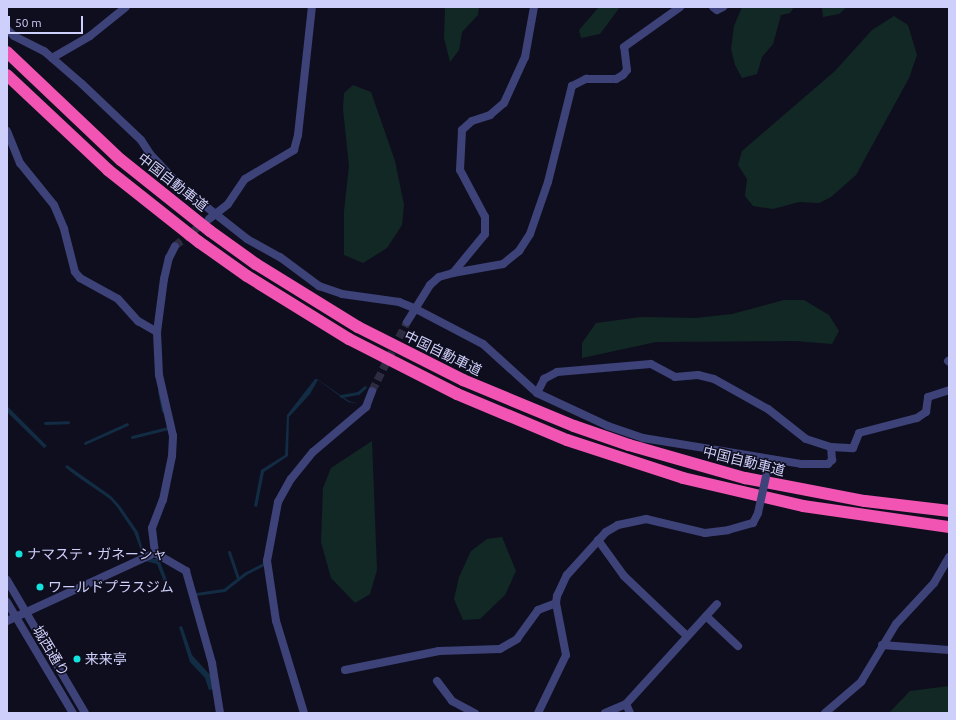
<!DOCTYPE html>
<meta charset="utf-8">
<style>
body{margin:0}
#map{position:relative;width:956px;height:720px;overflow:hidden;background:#0f0e1e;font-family:Ubuntu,"Noto Sans JP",sans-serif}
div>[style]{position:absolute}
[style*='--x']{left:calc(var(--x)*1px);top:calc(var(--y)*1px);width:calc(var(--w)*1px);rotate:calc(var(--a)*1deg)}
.green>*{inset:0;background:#122824}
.water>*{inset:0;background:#122c43}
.stream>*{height:3px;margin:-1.5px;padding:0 1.5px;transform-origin:1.5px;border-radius:1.5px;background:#122c43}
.minor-tunnel>*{height:8px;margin-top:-4px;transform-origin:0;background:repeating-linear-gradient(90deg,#2c2b3f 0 8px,transparent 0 12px)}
.minor>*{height:8px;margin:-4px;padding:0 4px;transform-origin:4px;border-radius:4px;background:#3d4279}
.tertiary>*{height:8px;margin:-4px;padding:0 4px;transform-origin:4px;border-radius:4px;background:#3d4279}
.motorway>*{height:12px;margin:-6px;padding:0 6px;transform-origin:6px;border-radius:6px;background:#f154b2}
.minor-bridge>*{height:8px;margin:-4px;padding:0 4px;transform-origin:4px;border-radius:4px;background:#3d4279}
.dots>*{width:11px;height:11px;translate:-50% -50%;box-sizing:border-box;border:2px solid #0f0e1e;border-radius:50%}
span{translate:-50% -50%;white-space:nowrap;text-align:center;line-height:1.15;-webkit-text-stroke:3px #0f0e1e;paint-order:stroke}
.street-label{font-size:14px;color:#cfcffb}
.poi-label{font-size:14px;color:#cfcffb}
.left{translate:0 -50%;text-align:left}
.frame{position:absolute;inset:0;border:8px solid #cfcffb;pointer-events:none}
.scale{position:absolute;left:8px;top:16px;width:75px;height:18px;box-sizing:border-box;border:2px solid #cfcffb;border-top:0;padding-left:5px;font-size:12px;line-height:14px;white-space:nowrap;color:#cfcffb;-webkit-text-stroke:3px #0f0e1e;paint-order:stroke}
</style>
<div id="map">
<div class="green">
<i style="clip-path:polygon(445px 7px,479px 7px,478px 15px,462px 32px,459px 50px,450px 62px,444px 38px)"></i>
<i style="clip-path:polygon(599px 7px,620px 7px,600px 34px,581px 38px,579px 30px)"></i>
<i style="clip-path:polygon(742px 7px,794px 7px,790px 13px,781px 15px,773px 44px,762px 57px,757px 74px,742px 78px,735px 65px,731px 49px,734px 26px)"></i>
<i style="clip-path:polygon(822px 7px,847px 7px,839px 14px,823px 17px)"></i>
<i style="clip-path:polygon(894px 16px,908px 25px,917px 55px,909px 78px,856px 175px,831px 197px,819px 203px,799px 202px,773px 209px,753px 206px,745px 196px,747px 179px,738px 165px,742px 151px,835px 71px,872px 30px)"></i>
<i style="clip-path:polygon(353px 85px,371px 92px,395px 161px,404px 205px,402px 225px,387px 248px,363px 263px,344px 255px,344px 211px,349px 166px,343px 109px,344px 93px)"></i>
<i style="clip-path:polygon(784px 300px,804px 300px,829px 315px,839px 331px,832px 344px,796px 341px,656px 342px,582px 358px,582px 343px,596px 323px,641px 317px,696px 318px,732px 314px)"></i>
<i style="clip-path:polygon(372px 441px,377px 570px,370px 594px,355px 603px,331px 578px,321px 542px,323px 488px,331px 468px)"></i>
<i style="clip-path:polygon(502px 537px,516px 571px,505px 595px,480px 619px,463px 620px,454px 599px,459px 577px,471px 551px,487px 539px)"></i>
<i style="clip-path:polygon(949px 686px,949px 713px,889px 713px,910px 691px)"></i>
</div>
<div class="water">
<i style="clip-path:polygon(315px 379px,317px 379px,349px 401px,359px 404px,348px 402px,318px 380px,310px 394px,289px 417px,288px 456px,264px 472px,257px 507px,254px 506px,261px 470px,285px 455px,287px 415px)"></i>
<i style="clip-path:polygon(7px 406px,47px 446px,44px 448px,7px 412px)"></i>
<i style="clip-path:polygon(67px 465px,111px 496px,120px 506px,138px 532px,144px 554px,152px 559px,159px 559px,171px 591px,168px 592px,157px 564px,145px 561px,134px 532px,117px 507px,110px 499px,75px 475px,65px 467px)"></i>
<i style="clip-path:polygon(182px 626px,192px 655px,211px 676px,214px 689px,209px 690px,205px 678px,190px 662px,179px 627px)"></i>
</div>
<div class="stream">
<i style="--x:159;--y:391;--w:20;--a:79"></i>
<i style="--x:341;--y:396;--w:17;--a:-10"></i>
<i style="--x:358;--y:393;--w:9;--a:-41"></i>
<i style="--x:45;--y:423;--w:23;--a:-2"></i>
<i style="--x:132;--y:437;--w:37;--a:-14"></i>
<i style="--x:85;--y:443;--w:46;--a:-24.3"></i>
<i style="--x:229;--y:552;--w:28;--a:71"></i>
<i style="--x:196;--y:594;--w:28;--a:-8"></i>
<i style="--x:224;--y:590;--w:28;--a:-38"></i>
<i style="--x:246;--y:573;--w:20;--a:-27"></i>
</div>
<div class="minor-tunnel">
<i style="--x:175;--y:246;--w:38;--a:-39"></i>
<i style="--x:372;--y:391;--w:77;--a:-63.1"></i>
</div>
<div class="minor">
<i style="--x:713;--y:7;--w:5;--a:37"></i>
<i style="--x:717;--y:10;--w:7;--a:-27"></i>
<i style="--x:7;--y:29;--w:10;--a:45"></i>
<i style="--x:14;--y:36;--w:34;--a:27"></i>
<i style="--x:44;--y:51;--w:50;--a:41"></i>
<i style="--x:82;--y:84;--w:81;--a:43.5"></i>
<i style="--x:141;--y:140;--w:17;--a:57"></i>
<i style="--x:150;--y:154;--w:44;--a:46.8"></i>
<i style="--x:180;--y:186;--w:85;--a:38.3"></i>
<i style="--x:247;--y:239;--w:38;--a:29"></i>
<i style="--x:280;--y:257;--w:49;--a:36.6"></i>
<i style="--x:319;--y:286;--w:24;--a:19"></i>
<i style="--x:342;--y:294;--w:58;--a:8"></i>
<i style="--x:399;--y:302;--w:16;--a:22"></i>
<i style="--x:414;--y:308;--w:78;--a:27.6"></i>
<i style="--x:483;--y:344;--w:73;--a:42.2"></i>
<i style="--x:537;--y:393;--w:78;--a:24.9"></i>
<i style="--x:608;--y:426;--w:37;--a:19"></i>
<i style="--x:643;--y:438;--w:160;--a:9.3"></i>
<i style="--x:801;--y:464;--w:27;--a:0"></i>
<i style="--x:828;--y:464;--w:6;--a:-45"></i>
<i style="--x:832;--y:460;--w:13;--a:-94"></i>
<i style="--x:52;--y:58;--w:44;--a:-30.1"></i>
<i style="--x:90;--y:36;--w:46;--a:-38.9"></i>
<i style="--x:7;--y:131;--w:35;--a:68"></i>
<i style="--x:20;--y:163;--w:54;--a:51"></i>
<i style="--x:54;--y:205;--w:26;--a:67"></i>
<i style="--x:64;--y:229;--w:44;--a:75.7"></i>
<i style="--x:75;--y:272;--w:8;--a:50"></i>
<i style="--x:80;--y:278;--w:43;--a:28.9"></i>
<i style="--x:118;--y:299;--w:30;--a:48"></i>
<i style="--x:138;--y:321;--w:22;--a:30"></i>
<i style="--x:209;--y:219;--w:24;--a:-38"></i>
<i style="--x:228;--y:204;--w:30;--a:-56"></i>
<i style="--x:245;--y:179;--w:57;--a:-30.6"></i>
<i style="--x:294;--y:150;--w:16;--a:-75"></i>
<i style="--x:298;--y:135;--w:129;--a:-83.8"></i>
<i style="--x:453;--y:273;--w:51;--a:-10.2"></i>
<i style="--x:503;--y:264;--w:21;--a:-39"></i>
<i style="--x:519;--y:251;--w:20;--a:-57"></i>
<i style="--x:530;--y:234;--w:55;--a:-70.9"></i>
<i style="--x:548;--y:182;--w:99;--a:-76"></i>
<i style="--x:572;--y:86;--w:16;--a:-27"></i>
<i style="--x:586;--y:79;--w:30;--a:0"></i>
<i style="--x:616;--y:79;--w:8;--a:-30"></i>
<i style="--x:623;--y:75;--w:6;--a:-51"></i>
<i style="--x:627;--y:70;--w:23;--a:-97"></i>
<i style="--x:624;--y:47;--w:69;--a:-35.5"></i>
<i style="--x:407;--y:322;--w:44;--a:-58.1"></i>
<i style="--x:430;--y:285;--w:12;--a:-42"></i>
<i style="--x:439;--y:277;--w:15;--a:-16"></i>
<i style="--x:453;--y:273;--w:50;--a:-50.6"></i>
<i style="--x:485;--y:234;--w:17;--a:-90"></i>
<i style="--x:485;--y:217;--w:53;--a:-118"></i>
<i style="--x:460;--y:170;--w:40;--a:-87.1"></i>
<i style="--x:462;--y:130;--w:13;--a:-42"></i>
<i style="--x:472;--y:121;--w:19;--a:-18"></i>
<i style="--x:490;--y:115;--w:18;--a:-41"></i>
<i style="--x:504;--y:103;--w:51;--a:-65.5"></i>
<i style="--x:525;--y:57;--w:51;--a:-79.8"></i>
<i style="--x:948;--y:361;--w:1;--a:45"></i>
<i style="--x:537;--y:393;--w:16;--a:-63"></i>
<i style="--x:544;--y:379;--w:15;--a:-28"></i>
<i style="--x:557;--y:372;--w:94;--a:-4.9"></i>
<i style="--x:651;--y:364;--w:27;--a:28"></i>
<i style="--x:675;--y:377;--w:23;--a:-5"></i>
<i style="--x:698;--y:375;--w:16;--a:14"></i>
<i style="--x:714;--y:379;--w:62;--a:29.1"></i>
<i style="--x:768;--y:409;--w:48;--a:38.3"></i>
<i style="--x:806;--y:439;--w:26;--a:18"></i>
<i style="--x:831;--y:447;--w:22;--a:3"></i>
<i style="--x:853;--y:448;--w:16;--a:-68"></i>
<i style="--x:859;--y:433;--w:60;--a:-14.5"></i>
<i style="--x:917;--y:418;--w:11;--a:-34"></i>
<i style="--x:926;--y:412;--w:15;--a:-82"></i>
<i style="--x:928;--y:397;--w:22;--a:-18"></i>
<i style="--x:598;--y:540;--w:44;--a:54.2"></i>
<i style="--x:624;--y:576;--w:87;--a:43.6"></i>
<i style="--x:155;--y:553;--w:25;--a:-97"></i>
<i style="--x:152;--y:528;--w:30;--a:-69"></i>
<i style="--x:163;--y:500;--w:45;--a:-78.4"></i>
<i style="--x:172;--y:456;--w:20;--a:-87"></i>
<i style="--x:173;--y:436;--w:63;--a:-102.9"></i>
<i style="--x:159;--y:375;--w:43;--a:-92.7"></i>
<i style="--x:157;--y:332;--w:53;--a:-82.5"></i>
<i style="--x:164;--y:279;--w:22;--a:-77"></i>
<i style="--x:169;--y:258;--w:13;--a:-63"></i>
<i style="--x:155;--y:553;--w:36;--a:30"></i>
<i style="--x:186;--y:571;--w:96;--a:74.2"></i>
<i style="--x:212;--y:663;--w:51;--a:80.9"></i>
<i style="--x:706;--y:616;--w:44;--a:43.2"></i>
<i style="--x:7;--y:621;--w:163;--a:-24.7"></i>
<i style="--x:882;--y:645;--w:67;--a:4.3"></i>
<i style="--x:345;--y:670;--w:96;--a:-11.4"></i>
<i style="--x:439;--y:651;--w:61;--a:-1.9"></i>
<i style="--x:500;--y:649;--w:20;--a:-30"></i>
<i style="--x:517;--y:639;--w:36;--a:-54"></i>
<i style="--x:538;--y:610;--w:19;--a:-21"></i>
<i style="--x:437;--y:681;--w:25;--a:53"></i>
<i style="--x:452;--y:701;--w:26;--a:28"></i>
<i style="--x:304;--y:713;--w:96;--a:-106.9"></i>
<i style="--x:276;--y:621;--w:61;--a:-98.5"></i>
<i style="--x:267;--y:561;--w:60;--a:-79.4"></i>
<i style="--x:278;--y:502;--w:26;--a:-61"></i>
<i style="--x:291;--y:479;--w:35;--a:-51"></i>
<i style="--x:313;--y:452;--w:70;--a:-40.3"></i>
<i style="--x:366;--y:407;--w:17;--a:-69"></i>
<i style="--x:538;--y:713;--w:64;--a:-64.2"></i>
<i style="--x:566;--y:655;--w:53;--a:-100.9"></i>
<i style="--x:556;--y:603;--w:7;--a:-82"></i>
<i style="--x:557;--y:596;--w:23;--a:-65"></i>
<i style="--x:567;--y:575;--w:58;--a:-47.8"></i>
<i style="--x:606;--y:532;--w:14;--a:-30"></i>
<i style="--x:618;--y:525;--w:29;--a:-12"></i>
<i style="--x:646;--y:519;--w:61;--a:13.3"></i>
<i style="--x:705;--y:533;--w:23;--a:-7"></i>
<i style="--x:728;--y:530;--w:26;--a:-16"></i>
<i style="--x:753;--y:523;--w:11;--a:-63"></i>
<i style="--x:605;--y:713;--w:23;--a:-23"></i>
<i style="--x:630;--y:713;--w:10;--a:-114"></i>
<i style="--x:626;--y:704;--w:135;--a:-47.7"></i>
</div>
<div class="tertiary">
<i style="--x:7;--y:580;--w:154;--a:59.6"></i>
<i style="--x:7;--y:602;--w:129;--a:59.3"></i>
<i style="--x:825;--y:713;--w:48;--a:-40.7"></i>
<i style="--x:861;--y:682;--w:68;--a:-58.9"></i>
<i style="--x:896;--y:624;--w:56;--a:-47.2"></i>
<i style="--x:934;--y:583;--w:30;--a:-60"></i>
</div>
<div class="motorway">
<i style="--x:7;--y:52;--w:157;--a:43.5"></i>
<i style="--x:121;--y:160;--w:114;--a:38.6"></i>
<i style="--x:210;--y:231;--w:57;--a:35.7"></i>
<i style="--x:256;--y:264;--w:120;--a:31.7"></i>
<i style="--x:358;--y:327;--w:118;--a:26.8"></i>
<i style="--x:463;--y:380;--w:120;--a:22.5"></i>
<i style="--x:574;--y:426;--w:58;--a:19.1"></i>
<i style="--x:629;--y:445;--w:121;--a:15.9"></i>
<i style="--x:745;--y:478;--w:122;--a:10.9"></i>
<i style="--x:865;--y:501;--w:85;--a:6.8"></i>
<i style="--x:7;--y:75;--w:139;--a:43.2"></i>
<i style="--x:108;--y:170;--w:116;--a:38.4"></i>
<i style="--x:199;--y:242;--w:59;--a:35.3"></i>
<i style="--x:247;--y:276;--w:120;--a:31.7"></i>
<i style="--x:349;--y:339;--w:121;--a:27"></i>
<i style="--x:457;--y:394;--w:119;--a:22.7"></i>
<i style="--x:567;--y:440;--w:122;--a:18.1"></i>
<i style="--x:683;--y:478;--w:123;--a:13.1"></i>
<i style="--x:803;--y:506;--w:148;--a:8.2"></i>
</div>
<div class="minor-bridge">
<i style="--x:758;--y:513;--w:47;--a:-77.7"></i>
</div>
<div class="dots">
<i style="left:19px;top:554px;background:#13e3df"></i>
<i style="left:40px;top:587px;background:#13e3df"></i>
<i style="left:77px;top:659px;background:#13e3df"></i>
</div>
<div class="street-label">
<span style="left:173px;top:182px;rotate:38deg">中国自動車道</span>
<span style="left:443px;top:353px;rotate:26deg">中国自動車道</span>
<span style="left:744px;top:461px;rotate:14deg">中国自動車道</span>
<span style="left:51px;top:651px;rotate:59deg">城西通り</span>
</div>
<div class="poi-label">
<span class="left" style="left:27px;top:554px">ナマステ・ガネーシャ</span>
<span class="left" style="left:48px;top:587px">ワールドプラスジム</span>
<span class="left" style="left:85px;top:659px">来来亭</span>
</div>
<div class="frame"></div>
<div class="scale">50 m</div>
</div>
